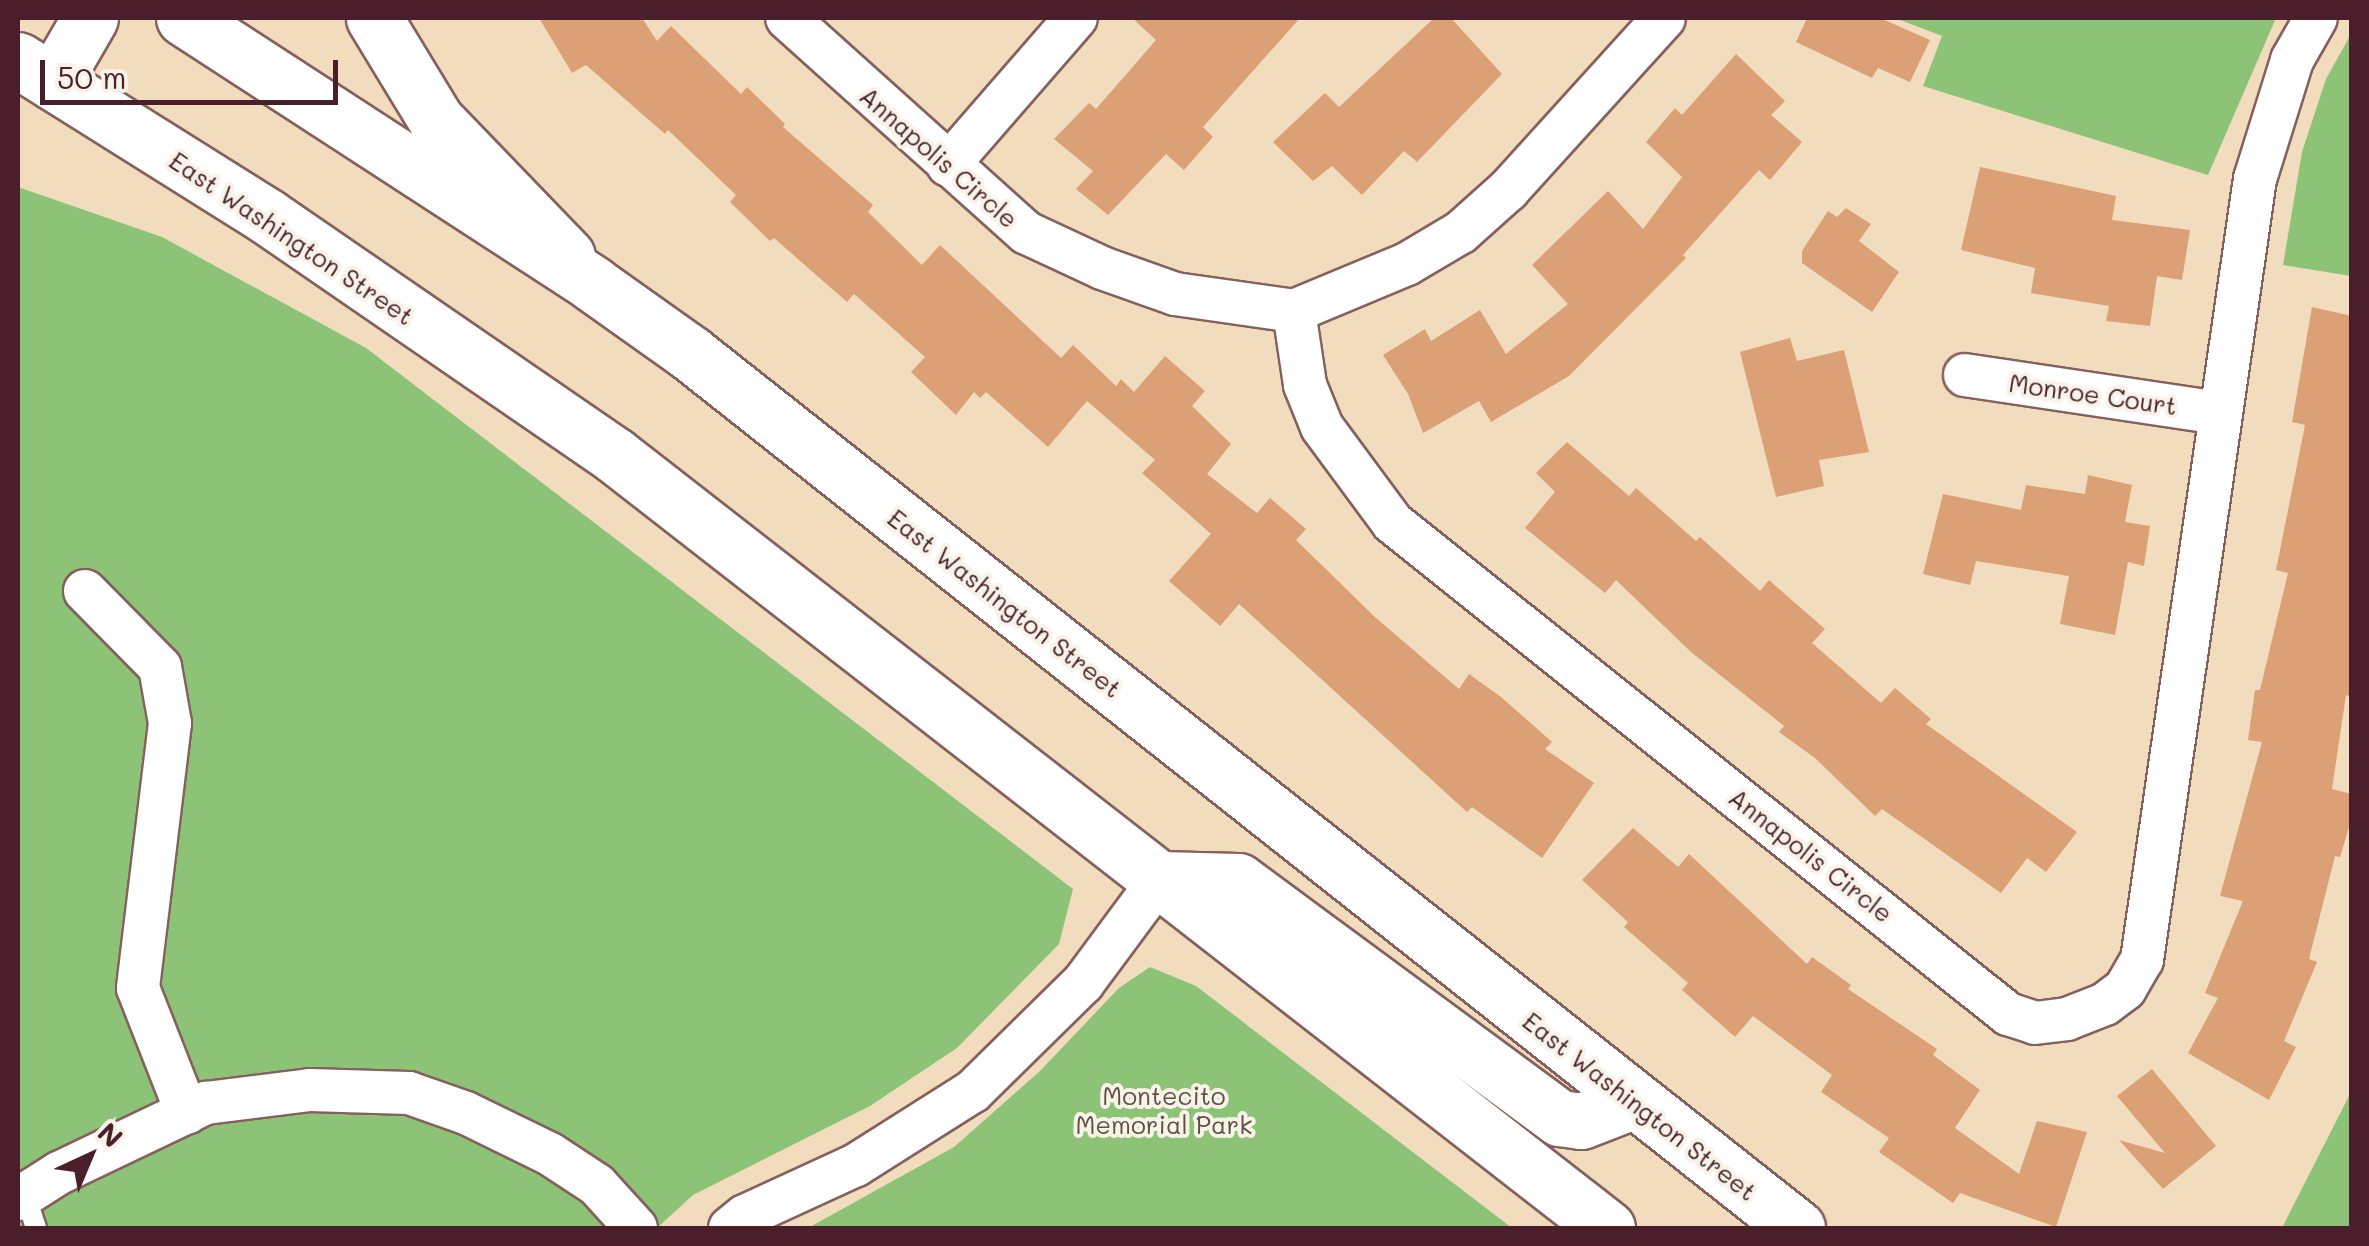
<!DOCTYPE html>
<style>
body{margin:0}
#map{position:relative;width:2369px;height:1246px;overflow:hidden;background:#f2dcbe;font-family:Mali,sans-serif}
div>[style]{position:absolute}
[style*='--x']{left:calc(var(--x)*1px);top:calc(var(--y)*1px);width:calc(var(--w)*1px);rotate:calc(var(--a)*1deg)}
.green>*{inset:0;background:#8cc377}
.building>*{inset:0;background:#dba076}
.roads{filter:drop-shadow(2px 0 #85615e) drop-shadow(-2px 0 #85615e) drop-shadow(0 2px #85615e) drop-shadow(0 -2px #85615e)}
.service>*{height:20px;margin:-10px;padding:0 10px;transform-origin:10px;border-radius:10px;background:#fff}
.minor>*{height:42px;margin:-21px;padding:0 21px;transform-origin:21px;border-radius:21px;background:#fff}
.secondary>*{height:55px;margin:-27.5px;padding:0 27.5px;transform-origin:27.5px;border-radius:27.5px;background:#fff}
.primary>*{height:55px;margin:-27.5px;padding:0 27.5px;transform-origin:27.5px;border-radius:27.5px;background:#fff}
span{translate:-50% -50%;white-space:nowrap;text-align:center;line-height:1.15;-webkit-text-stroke:8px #f7f3e8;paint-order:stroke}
.street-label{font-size:25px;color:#4a1f2b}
.park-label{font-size:25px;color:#5e5042}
.frame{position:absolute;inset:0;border:20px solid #4a1f2b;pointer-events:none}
.north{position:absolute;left:40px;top:1106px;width:100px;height:100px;-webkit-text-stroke:8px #f7f3e8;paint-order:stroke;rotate:44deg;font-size:28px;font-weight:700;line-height:40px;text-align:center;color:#4a1f2b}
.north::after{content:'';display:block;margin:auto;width:35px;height:45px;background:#4a1f2b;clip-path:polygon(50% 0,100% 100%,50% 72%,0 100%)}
.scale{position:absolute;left:40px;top:60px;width:298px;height:45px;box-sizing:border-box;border:5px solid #4a1f2b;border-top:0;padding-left:12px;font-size:30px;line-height:35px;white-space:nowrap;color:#4a1f2b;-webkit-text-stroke:8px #f7f3e8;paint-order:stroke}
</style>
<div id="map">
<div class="green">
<i style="clip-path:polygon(1895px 18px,2276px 18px,2208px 175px,1923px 86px,1942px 36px)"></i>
<i style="clip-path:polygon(2351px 34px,2351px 276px,2283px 265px,2302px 152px,2326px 79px)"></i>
<i style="clip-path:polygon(18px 187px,162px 237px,366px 348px,1073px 889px,1059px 944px,957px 1048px,870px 1106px,693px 1195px,657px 1228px,18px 1228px)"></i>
<i style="clip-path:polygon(1150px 967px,1196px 986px,1512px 1228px,808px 1228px,954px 1147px,1040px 1071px,1119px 988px)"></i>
<i style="clip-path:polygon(2351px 1092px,2351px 1228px,2277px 1228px,2283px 1226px)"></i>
</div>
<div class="building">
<i style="clip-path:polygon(539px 18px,642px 18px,657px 41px,671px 26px,741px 94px,747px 87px,785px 124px,783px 127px,873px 205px,868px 212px,922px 265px,940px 245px,1061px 358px,1073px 345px,1116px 386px,1121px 379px,1134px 392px,1165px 356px,1205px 391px,1192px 406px,1231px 444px,1207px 474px,1257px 513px,1270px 498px,1306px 529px,1296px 540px,1376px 618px,1459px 689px,1469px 674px,1501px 697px,1552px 742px,1545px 749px,1594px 783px,1542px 858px,1472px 807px,1467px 812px,1239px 604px,1220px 626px,1169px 581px,1211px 534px,1142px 473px,1155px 460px,1087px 401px,1048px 447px,986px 392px,980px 398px,974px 392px,956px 415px,911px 372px,925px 357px,854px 294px,847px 302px,774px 238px,770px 241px,730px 202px,736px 195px,668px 130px,665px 134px,586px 65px,572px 73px)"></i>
<i style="clip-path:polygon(1132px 18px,1300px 18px,1203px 127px,1213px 137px,1184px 170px,1166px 154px,1108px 215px,1076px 189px,1093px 171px,1054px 139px,1089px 103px,1096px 109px,1156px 40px)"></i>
<i style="clip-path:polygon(1434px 18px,1451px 18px,1502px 74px,1417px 162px,1404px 151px,1362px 195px,1332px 166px,1313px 181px,1273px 142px,1325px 93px,1339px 107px)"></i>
<i style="clip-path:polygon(1807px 18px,1880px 18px,1930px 40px,1910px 82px,1878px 68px,1872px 78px,1796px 42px)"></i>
<i style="clip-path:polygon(1736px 54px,1785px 101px,1771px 115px,1802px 142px,1770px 180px,1759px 170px,1683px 255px,1686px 258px,1569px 376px,1491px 422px,1479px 401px,1423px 433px,1408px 394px,1383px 355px,1425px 329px,1431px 341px,1480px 310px,1506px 354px,1568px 304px,1532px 265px,1608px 191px,1643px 229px,1682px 177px,1646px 142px,1675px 108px,1682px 115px)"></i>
<i style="clip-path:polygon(1980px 167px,2116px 196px,2112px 220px,2190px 230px,2182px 280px,2157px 276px,2150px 326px,2106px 321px,2109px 306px,2031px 293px,2035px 268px,1961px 250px)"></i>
<i style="clip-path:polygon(1846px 208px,1871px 224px,1859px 241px,1899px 272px,1872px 312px,1802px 263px,1802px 251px,1828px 211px,1837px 217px)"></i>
<i style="clip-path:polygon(2312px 307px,2352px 316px,2352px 697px,2346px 695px,2332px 789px,2352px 794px,2352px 817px,2340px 857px,2335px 856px,2309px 959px,2317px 962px,2284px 1041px,2296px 1047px,2269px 1100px,2188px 1053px,2218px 998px,2205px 993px,2243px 901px,2220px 896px,2262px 742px,2248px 740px,2255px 690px,2260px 690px,2288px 573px,2276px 570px,2305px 425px,2292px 422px)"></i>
<i style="clip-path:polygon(1790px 338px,1797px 361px,1844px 350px,1869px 452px,1819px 460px,1824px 486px,1776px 497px,1740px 352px)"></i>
<i style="clip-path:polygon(1567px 442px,1629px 496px,1636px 488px,1696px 541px,1700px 537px,1760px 591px,1769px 580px,1825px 629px,1812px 643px,1881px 703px,1895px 688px,1931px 719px,1926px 724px,2077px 832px,2046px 872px,2027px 858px,2001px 893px,1882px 809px,1875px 816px,1815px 758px,1779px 732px,1784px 726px,1691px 652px,1616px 580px,1605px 593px,1525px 528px,1555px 492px,1536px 473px)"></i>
<i style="clip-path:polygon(2088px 475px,2132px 485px,2125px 522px,2150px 526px,2144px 566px,2128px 562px,2115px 635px,2060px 624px,2069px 576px,1976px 561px,1970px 585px,1923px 574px,1943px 494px,2021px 510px,2026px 485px,2085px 494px)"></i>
<i style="clip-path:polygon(1633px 828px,1678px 867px,1689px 854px,1807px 964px,1812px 957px,1851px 985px,1848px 989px,1937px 1049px,1933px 1055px,1980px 1090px,1955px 1128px,2019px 1174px,2037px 1121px,2087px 1132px,2056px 1227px,1960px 1193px,1953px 1203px,1879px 1152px,1889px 1138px,1821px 1092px,1832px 1075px,1753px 1016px,1735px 1037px,1682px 990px,1688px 983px,1624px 927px,1628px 922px,1582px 880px)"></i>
<i style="clip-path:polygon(2152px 1069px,2216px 1146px,2163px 1189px,2119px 1140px,2165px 1153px,2117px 1096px)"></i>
</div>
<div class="roads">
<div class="service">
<i style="--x:25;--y:1194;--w:36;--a:72"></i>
</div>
<div class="minor">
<i style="--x:787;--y:18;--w:322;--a:41.9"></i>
<i style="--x:1027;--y:233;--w:83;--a:25"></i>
<i style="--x:1102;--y:268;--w:77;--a:19.6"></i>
<i style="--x:1175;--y:294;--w:120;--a:8.1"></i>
<i style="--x:1294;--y:311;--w:122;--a:-22.6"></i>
<i style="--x:1407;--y:264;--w:63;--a:-30.7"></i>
<i style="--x:1461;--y:232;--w:63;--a:-41.8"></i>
<i style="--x:1508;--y:190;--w:232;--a:-47.8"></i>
<i style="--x:948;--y:165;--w:195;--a:-49"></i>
<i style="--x:1294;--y:311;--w:75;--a:81.5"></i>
<i style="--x:1305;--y:385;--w:45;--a:68"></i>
<i style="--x:1322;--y:427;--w:119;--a:53.5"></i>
<i style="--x:1393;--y:523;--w:787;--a:38.6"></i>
<i style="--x:2008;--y:1014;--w:28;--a:18"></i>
<i style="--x:2035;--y:1023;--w:32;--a:-7"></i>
<i style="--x:2067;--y:1019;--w:41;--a:-21.5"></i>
<i style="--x:2105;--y:1004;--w:25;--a:-37"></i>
<i style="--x:2125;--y:989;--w:34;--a:-60"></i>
<i style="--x:2142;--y:960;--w:789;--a:-81.77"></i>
<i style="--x:2255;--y:179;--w:125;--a:-72.7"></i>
<i style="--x:2292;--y:60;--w:48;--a:-60.3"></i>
<i style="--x:1965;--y:375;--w:258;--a:8.5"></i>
<i style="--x:85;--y:591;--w:107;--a:45.4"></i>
<i style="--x:160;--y:667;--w:57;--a:79.9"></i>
<i style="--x:170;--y:723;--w:267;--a:96.9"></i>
<i style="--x:138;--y:988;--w:134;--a:68.6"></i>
<i style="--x:18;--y:1199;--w:49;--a:-32.4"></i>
<i style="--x:59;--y:1173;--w:163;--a:-25.5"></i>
<i style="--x:206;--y:1103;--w:105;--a:-7.1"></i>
<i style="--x:310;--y:1090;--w:99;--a:1.7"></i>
<i style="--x:409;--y:1093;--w:60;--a:19.3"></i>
<i style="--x:466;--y:1113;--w:93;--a:26"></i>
<i style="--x:550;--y:1154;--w:56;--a:33.4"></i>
<i style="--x:597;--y:1185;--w:58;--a:47.8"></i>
<i style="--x:730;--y:1228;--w:19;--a:-39"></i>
<i style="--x:745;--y:1216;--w:122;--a:-24.7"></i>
<i style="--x:856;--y:1165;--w:138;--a:-32.3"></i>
<i style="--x:973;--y:1091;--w:154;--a:-44.5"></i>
<i style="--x:1083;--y:983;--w:129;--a:-53.5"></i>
</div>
<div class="secondary">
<i style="--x:374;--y:18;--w:119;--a:58.7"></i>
<i style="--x:436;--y:120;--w:189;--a:46.1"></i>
<i style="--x:53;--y:82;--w:74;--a:-60"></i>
</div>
<div class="primary">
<i style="--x:184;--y:18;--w:488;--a:33"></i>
<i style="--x:593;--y:284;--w:119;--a:35.4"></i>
<i style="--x:690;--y:353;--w:1411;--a:38.32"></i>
<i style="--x:18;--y:60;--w:295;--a:32.1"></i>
<i style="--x:268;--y:217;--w:419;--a:34.5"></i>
<i style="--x:613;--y:454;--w:1260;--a:37.91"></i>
<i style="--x:1160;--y:879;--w:78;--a:1.5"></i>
<i style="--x:1238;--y:881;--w:400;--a:36.4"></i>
<i style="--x:1560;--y:1118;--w:21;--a:8"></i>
<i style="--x:1581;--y:1121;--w:56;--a:-21"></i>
</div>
</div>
<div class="street-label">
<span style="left:939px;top:157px;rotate:41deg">Annapolis Circle</span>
<span style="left:292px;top:238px;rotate:34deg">East Washington Street</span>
<span style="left:2093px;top:394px;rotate:8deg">Monroe Court</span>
<span style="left:1005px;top:603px;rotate:38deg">East Washington Street</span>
<span style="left:1811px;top:855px;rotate:38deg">Annapolis Circle</span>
<span style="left:1640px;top:1106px;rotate:38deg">East Washington Street</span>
</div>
<div class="park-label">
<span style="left:1164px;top:1110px">Montecito<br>Memorial Park</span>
</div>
<div class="frame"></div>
<div class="north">N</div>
<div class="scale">50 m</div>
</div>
